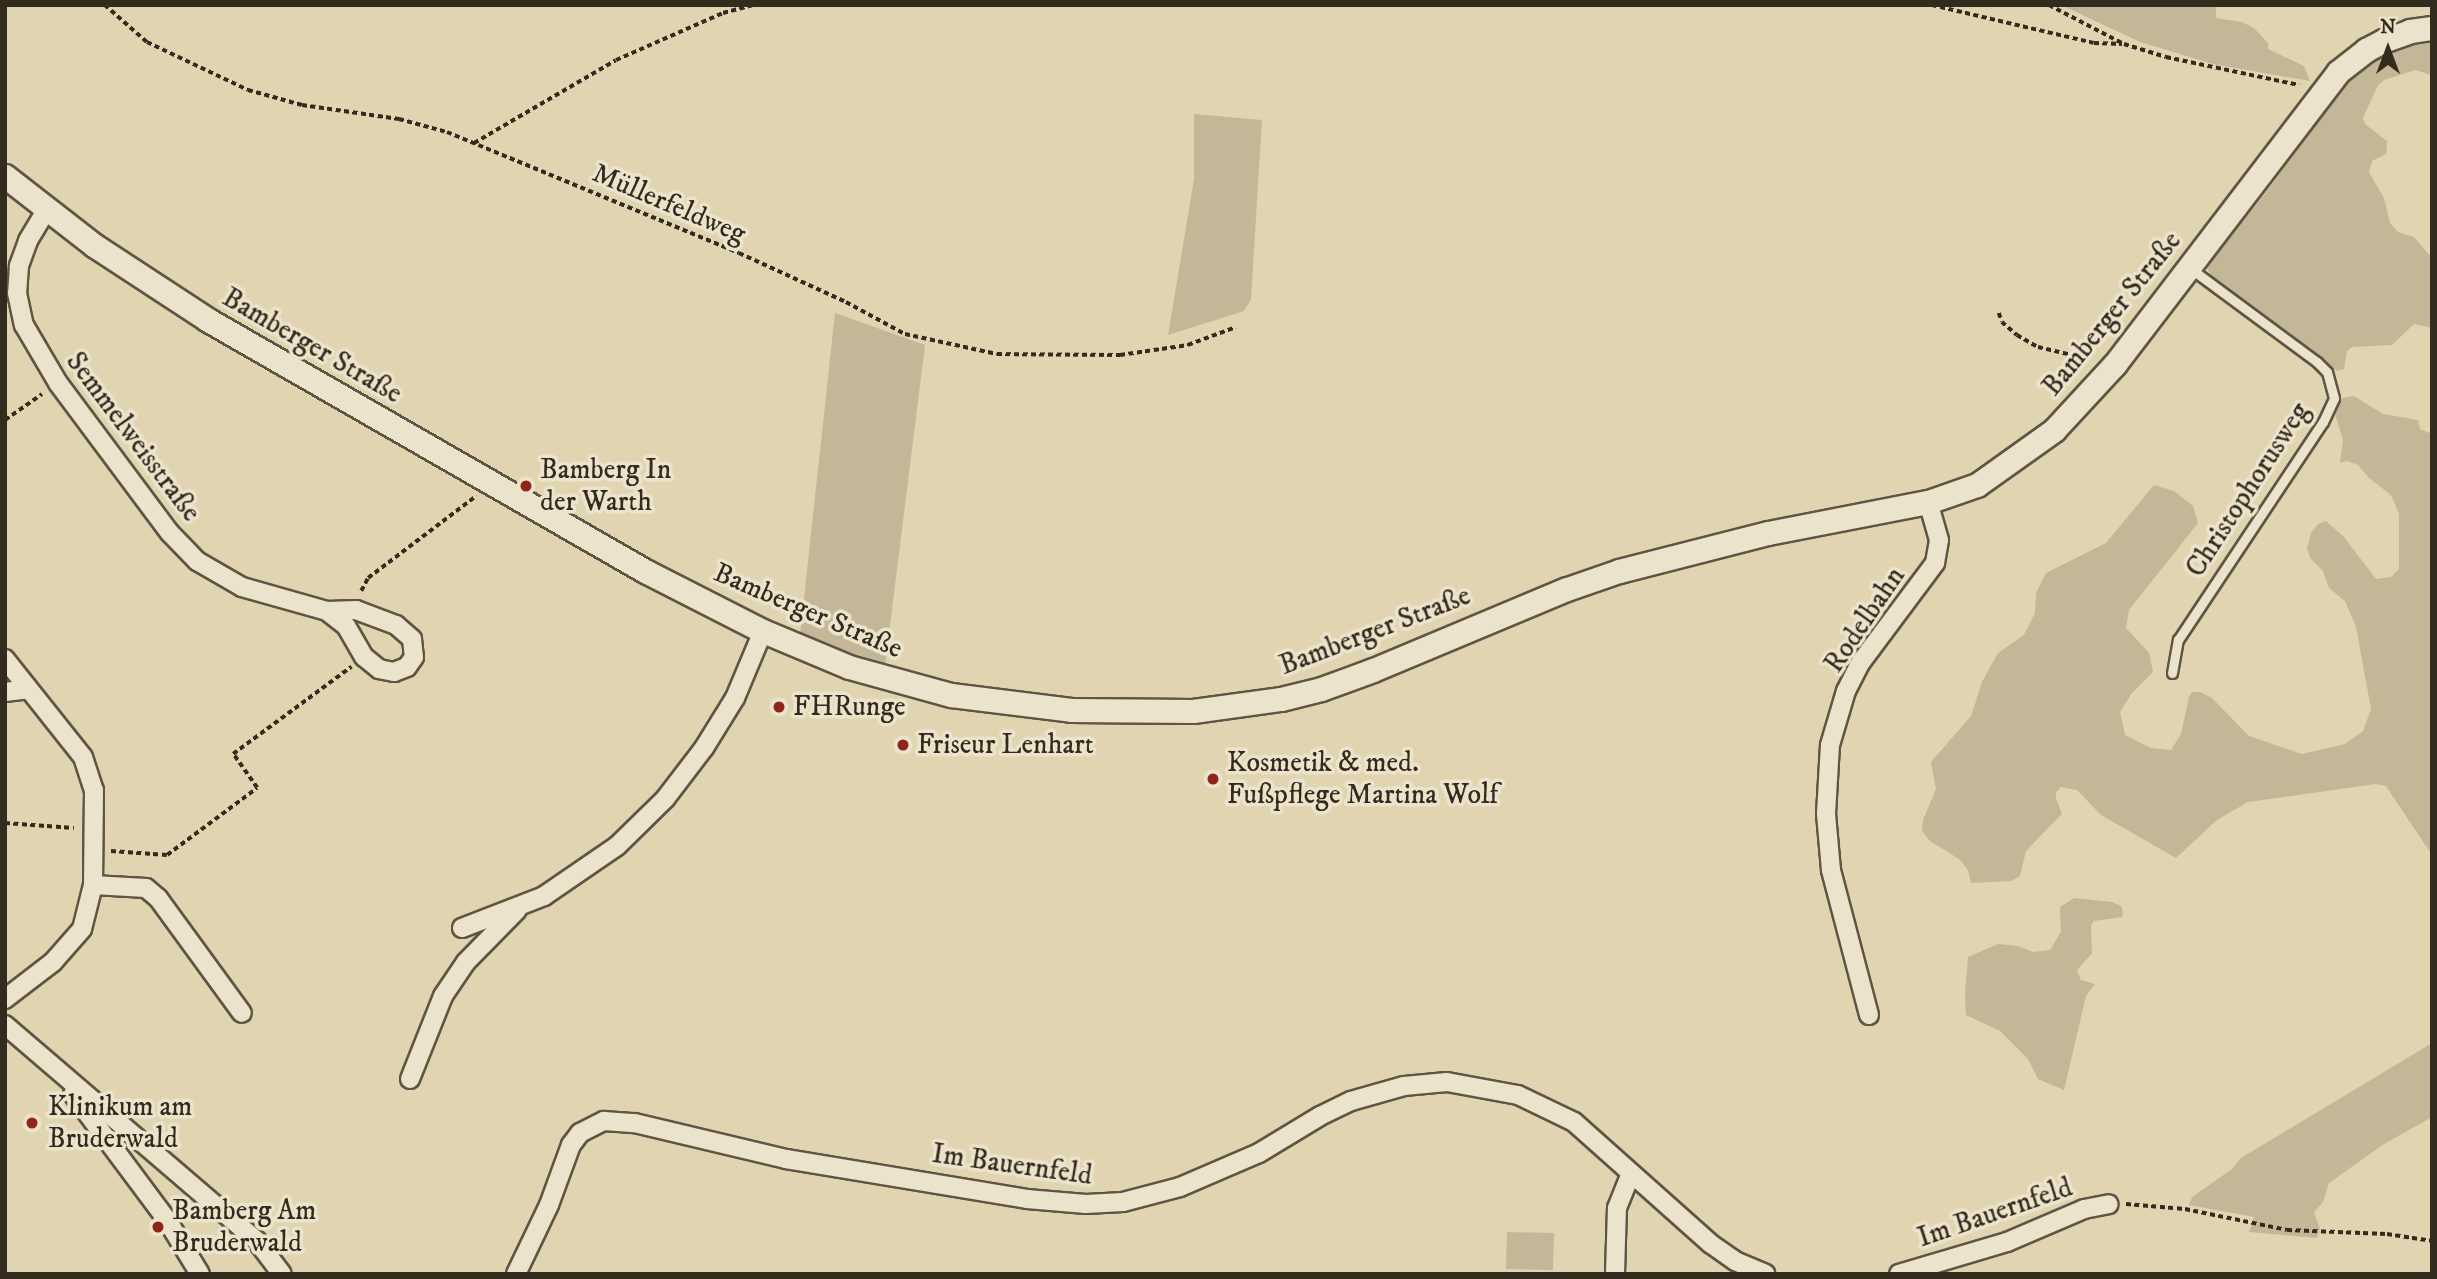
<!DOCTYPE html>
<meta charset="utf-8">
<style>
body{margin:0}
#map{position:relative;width:2437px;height:1279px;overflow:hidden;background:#e1d4b0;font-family:"IM FELL DW Pica",serif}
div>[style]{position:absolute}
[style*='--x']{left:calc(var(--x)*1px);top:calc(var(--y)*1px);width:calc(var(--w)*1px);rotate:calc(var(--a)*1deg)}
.green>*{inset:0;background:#c4b797}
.path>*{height:3.5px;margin-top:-1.75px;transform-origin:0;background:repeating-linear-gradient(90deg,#342b1f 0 5px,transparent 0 8.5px)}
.roads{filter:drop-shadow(2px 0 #5f5543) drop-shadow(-2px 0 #5f5543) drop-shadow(0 2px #5f5543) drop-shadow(0 -2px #5f5543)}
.service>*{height:9px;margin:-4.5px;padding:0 4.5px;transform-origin:4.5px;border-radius:4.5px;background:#ece3cc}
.minor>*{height:18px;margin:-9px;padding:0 9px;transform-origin:9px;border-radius:9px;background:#ece3cc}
.tertiary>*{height:23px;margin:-11.5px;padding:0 11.5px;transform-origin:11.5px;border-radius:11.5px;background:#ece3cc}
.dots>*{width:19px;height:19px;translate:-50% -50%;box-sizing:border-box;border:4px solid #ece3cc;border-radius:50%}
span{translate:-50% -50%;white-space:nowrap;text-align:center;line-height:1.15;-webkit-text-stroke:7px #ece3cc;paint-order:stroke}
.street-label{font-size:28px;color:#342b1f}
.poi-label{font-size:28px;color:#342b1f}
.left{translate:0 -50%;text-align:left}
.frame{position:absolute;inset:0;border:7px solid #342b1f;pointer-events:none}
.north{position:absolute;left:2353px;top:14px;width:70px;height:70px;-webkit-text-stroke:5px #ece3cc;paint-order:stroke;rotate:0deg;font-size:19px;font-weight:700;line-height:28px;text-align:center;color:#342b1f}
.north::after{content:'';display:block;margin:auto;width:24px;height:32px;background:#342b1f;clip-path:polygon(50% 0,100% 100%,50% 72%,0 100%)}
</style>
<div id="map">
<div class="green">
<i style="clip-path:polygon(2061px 5px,2216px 5px,2216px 18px,2242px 22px,2254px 28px,2268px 43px,2268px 49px,2304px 66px,2310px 81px,2213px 64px,2140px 42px)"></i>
<i style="clip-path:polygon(2432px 35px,2432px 75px,2415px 70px,2384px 80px,2378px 85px,2363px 118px,2365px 124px,2387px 141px,2386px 154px,2372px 161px,2369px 172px,2384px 198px,2390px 223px,2398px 232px,2414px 237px,2432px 258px,2432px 328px,2414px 324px,2392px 345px,2352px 347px,2347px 351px,2344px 369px,2337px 371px,2212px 278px,2206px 266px,2261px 199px,2322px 117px,2332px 94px,2354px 74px,2379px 59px)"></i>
<i style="clip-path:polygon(1194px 114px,1262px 120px,1251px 299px,1244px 311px,1168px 335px,1194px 179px)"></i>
<i style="clip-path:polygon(835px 313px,925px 345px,885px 665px,800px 635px)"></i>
<i style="clip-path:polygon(2354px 396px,2383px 414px,2418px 420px,2420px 429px,2432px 434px,2432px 855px,2386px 786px,2376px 784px,2248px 802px,2217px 820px,2176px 858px,2101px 815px,2077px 790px,2061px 787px,2056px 792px,2056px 798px,2062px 814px,2026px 851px,2020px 876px,2011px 881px,1971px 883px,1968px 870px,1959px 859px,1930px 841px,1922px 831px,1923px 820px,1936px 789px,1931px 762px,1971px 716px,1982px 682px,1998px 653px,2024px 635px,2035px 613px,2036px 593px,2046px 573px,2106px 543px,2154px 485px,2174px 491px,2193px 506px,2198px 523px,2129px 610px,2126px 628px,2149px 653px,2153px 672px,2132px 693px,2120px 712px,2125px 735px,2151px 748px,2171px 750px,2181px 734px,2189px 697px,2192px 692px,2200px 692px,2212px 698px,2249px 736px,2302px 754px,2345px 744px,2363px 731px,2371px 709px,2356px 627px,2345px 601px,2329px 588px,2323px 571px,2310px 558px,2307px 548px,2311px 533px,2318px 524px,2326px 521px,2344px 537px,2376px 579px,2391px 577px,2399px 569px,2399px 514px,2391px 495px,2369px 478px,2358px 465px,2347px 461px,2340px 463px,2343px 440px,2335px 414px,2342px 398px)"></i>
<i style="clip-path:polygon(2074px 898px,2112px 902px,2121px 906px,2123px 911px,2122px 917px,2094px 921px,2091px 926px,2092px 953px,2077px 970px,2081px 980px,2095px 984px,2086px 996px,2064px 1090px,2038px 1079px,2028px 1059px,2000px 1031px,1966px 1015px,1965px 993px,1968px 957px,1998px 944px,2018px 946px,2033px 952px,2050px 950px,2061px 932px,2060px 907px)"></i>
<i style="clip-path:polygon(2432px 1043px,2432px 1117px,2384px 1144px,2329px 1183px,2323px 1202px,2314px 1212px,2320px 1229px,2317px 1238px,2249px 1232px,2254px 1217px,2189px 1205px,2192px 1197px,2232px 1169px,2241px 1158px)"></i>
<i style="clip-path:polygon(1507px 1232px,1554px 1233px,1553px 1270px,1506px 1269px)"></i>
</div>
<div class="path">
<i style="--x:105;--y:5;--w:56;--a:41.4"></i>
<i style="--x:147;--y:42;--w:112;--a:25.4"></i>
<i style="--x:248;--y:90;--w:56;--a:15.5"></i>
<i style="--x:302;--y:105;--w:98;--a:8.2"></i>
<i style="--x:399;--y:119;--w:50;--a:15.2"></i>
<i style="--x:447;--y:132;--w:316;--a:22.5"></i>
<i style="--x:739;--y:253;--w:118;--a:24.6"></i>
<i style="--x:846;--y:302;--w:67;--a:28.5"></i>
<i style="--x:905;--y:334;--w:94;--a:12.3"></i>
<i style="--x:997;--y:354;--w:123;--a:0.5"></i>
<i style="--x:1120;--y:355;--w:69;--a:-8.4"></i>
<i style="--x:1188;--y:345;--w:51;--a:-20.6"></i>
<i style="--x:1932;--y:5;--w:166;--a:13.2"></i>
<i style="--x:2094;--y:43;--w:28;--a:2"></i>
<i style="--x:2049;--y:5;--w:85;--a:27.5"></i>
<i style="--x:2124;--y:44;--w:44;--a:17.2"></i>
<i style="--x:2166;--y:57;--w:136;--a:11.9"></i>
<i style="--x:474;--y:143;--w:164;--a:-30.3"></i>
<i style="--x:616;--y:60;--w:117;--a:-23.7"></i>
<i style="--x:723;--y:13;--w:30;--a:-15"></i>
<i style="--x:1999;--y:313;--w:9;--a:72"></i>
<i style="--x:2002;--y:322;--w:20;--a:41"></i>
<i style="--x:2017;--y:335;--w:24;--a:30"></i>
<i style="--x:2038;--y:347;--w:52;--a:13.2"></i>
<i style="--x:5;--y:420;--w:45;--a:-35.1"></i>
<i style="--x:361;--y:591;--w:15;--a:-62"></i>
<i style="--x:368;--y:578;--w:136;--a:-37.2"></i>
<i style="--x:5;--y:823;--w:69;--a:4.1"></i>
<i style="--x:111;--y:851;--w:56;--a:4.1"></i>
<i style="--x:167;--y:855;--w:112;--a:-36.7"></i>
<i style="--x:257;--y:788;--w:42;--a:-125.2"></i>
<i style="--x:233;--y:754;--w:147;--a:-36.4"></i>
<i style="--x:2126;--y:1204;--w:59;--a:4.8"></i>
<i style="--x:2185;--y:1209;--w:104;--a:11.6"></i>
<i style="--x:2287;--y:1230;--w:100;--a:2.3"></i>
<i style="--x:2387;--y:1234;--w:46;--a:8.8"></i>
</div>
<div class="roads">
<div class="service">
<i style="--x:2172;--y:673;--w:34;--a:-80"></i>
<i style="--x:2178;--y:640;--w:262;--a:-56.4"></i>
<i style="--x:2323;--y:422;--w:26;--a:-65"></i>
<i style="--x:2334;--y:398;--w:27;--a:-105"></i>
<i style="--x:2327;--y:372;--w:14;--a:-135"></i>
<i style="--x:2317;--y:362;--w:158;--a:-143.5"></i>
</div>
<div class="minor">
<i style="--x:47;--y:209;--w:37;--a:121"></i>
<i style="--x:28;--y:241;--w:27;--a:110"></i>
<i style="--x:19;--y:266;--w:27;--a:94"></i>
<i style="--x:17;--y:293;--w:33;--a:78"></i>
<i style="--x:24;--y:325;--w:67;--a:59.6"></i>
<i style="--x:58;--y:383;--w:187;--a:53.3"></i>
<i style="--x:170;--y:533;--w:39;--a:46"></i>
<i style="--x:197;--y:561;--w:52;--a:30"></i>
<i style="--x:242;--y:587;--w:88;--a:15.8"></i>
<i style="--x:327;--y:611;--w:29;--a:-2"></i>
<i style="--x:356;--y:610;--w:43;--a:20.6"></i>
<i style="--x:396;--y:625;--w:21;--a:41"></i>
<i style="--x:412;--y:639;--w:18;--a:84"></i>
<i style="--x:414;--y:657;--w:12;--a:125"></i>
<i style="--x:407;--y:667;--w:14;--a:159"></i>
<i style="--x:394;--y:672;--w:15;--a:-169"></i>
<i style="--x:379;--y:669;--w:19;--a:-141"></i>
<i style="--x:364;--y:657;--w:36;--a:-120"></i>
<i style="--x:346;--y:626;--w:24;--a:-142"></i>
<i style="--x:5;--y:659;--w:125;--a:51.5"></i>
<i style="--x:83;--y:757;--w:35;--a:72"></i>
<i style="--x:94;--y:790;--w:95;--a:90.6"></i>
<i style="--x:93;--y:885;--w:45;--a:104"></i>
<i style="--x:82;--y:929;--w:44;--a:131.3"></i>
<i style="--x:53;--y:962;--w:61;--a:142.4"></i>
<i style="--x:5;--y:692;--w:23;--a:-7"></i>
<i style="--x:93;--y:885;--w:53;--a:3.2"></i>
<i style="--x:146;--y:888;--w:16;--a:40"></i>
<i style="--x:158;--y:898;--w:142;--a:53.9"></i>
<i style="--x:462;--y:928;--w:88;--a:-21.3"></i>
<i style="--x:544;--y:896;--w:88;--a:-34.4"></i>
<i style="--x:617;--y:846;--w:67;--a:-44.4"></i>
<i style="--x:665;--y:799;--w:64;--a:-52.6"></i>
<i style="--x:704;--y:748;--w:59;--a:-58.2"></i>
<i style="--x:735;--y:698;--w:73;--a:-67.3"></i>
<i style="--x:1869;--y:1015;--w:150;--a:-104.7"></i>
<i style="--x:1831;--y:870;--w:56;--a:-95.1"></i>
<i style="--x:1826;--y:814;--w:69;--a:-86.7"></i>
<i style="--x:1830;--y:745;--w:56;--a:-73.5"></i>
<i style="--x:1846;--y:691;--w:33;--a:-63"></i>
<i style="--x:1861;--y:662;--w:124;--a:-53.2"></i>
<i style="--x:1935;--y:563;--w:23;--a:-80"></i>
<i style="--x:1939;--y:540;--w:40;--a:-106"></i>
<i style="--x:5;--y:1025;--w:332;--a:40.6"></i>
<i style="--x:257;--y:1241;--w:41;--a:52.9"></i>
<i style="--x:410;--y:1079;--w:89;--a:-68.3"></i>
<i style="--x:443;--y:996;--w:41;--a:-55.9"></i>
<i style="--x:466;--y:962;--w:73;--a:-45.6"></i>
<i style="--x:73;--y:1094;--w:157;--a:53.3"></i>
<i style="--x:167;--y:1220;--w:63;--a:58.6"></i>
<i style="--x:516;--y:1274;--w:76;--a:-64.4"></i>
<i style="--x:549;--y:1205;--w:64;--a:-69.9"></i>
<i style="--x:571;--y:1145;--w:15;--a:-53"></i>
<i style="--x:580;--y:1133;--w:27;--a:-27"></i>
<i style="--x:604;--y:1121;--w:31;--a:4"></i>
<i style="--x:635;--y:1123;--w:155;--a:13.4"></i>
<i style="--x:786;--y:1159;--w:244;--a:9.4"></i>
<i style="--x:1027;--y:1199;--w:59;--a:4.8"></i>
<i style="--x:1086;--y:1204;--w:37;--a:-3"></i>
<i style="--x:1123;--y:1202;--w:59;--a:-14.7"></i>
<i style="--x:1180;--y:1187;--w:86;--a:-23.3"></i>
<i style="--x:1259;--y:1153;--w:71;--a:-31.2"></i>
<i style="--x:1320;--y:1116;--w:34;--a:-26"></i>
<i style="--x:1351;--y:1101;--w:55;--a:-15.8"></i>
<i style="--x:1404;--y:1086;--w:43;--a:-5.3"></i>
<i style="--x:1447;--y:1082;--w:72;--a:10.4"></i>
<i style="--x:1518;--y:1095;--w:62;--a:25.7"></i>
<i style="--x:1574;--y:1122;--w:183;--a:41.7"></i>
<i style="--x:1711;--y:1244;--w:29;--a:35"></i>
<i style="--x:1735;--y:1261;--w:33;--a:23"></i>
<i style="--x:1615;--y:1274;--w:66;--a:-88.3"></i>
<i style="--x:1617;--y:1208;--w:37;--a:-68"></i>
<i style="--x:1899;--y:1274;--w:113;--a:-16.5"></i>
<i style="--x:2007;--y:1242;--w:84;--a:-23.2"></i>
<i style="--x:2084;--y:1209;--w:25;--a:-11"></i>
</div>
<div class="tertiary">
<i style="--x:5;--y:176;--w:114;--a:37.9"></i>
<i style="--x:95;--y:246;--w:135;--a:33.2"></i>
<i style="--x:208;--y:320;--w:504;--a:29.87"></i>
<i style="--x:645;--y:571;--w:132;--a:27"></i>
<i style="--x:763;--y:631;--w:93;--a:22.7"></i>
<i style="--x:849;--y:667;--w:106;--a:15.4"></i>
<i style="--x:951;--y:695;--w:121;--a:7.1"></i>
<i style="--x:1071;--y:710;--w:122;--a:0.5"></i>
<i style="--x:1193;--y:711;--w:89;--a:-7.8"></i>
<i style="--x:1281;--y:699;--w:41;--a:-14"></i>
<i style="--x:1321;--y:689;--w:55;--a:-20.1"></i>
<i style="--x:1373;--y:670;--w:210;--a:-22.7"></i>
<i style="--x:1567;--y:589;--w:55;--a:-19.1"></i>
<i style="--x:1619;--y:571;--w:154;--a:-14.3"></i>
<i style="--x:1768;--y:533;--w:163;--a:-11"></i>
<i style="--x:1928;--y:502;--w:52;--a:-19.1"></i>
<i style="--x:1977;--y:485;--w:95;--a:-35.5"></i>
<i style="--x:2054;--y:430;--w:90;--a:-47.3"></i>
<i style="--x:2115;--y:364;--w:367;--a:-52.6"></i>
<i style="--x:2338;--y:72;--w:36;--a:-38"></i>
<i style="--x:2366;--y:50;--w:19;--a:-28"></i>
<i style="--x:2383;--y:41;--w:29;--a:-20"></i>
<i style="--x:2410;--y:31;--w:22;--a:-8"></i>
</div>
</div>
<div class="dots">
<i style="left:526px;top:486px;background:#8f2418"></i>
<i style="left:779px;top:707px;background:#8f2418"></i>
<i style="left:903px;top:745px;background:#8f2418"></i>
<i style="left:1213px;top:779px;background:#8f2418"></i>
<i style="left:32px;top:1123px;background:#8f2418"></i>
<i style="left:158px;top:1227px;background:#8f2418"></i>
</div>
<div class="street-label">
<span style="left:669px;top:204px;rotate:23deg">Müllerfeldweg</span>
<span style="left:2112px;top:314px;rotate:-51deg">Bamberger Straße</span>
<span style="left:312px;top:346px;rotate:30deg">Bamberger Straße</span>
<span style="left:133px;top:437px;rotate:53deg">Semmelweisstraße</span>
<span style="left:2248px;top:490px;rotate:-57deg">Christophorusweg</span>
<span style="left:808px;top:611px;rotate:23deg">Bamberger Straße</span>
<span style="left:1865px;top:620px;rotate:-56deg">Rodelbahn</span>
<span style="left:1375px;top:631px;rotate:-21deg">Bamberger Straße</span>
<span style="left:1012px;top:1165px;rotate:8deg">Im Bauernfeld</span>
<span style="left:1995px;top:1213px;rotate:-19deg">Im Bauernfeld</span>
</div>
<div class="poi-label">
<span class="left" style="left:540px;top:486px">Bamberg In<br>der Warth</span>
<span class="left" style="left:793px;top:707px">FHRunge</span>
<span class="left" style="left:917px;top:745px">Friseur Lenhart</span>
<span class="left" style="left:1227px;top:779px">Kosmetik &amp; med.<br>Fußpflege Martina Wolf</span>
<span class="left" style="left:48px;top:1123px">Klinikum am<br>Bruderwald</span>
<span class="left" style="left:172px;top:1227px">Bamberg Am<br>Bruderwald</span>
</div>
<div class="frame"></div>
<div class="north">N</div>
</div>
